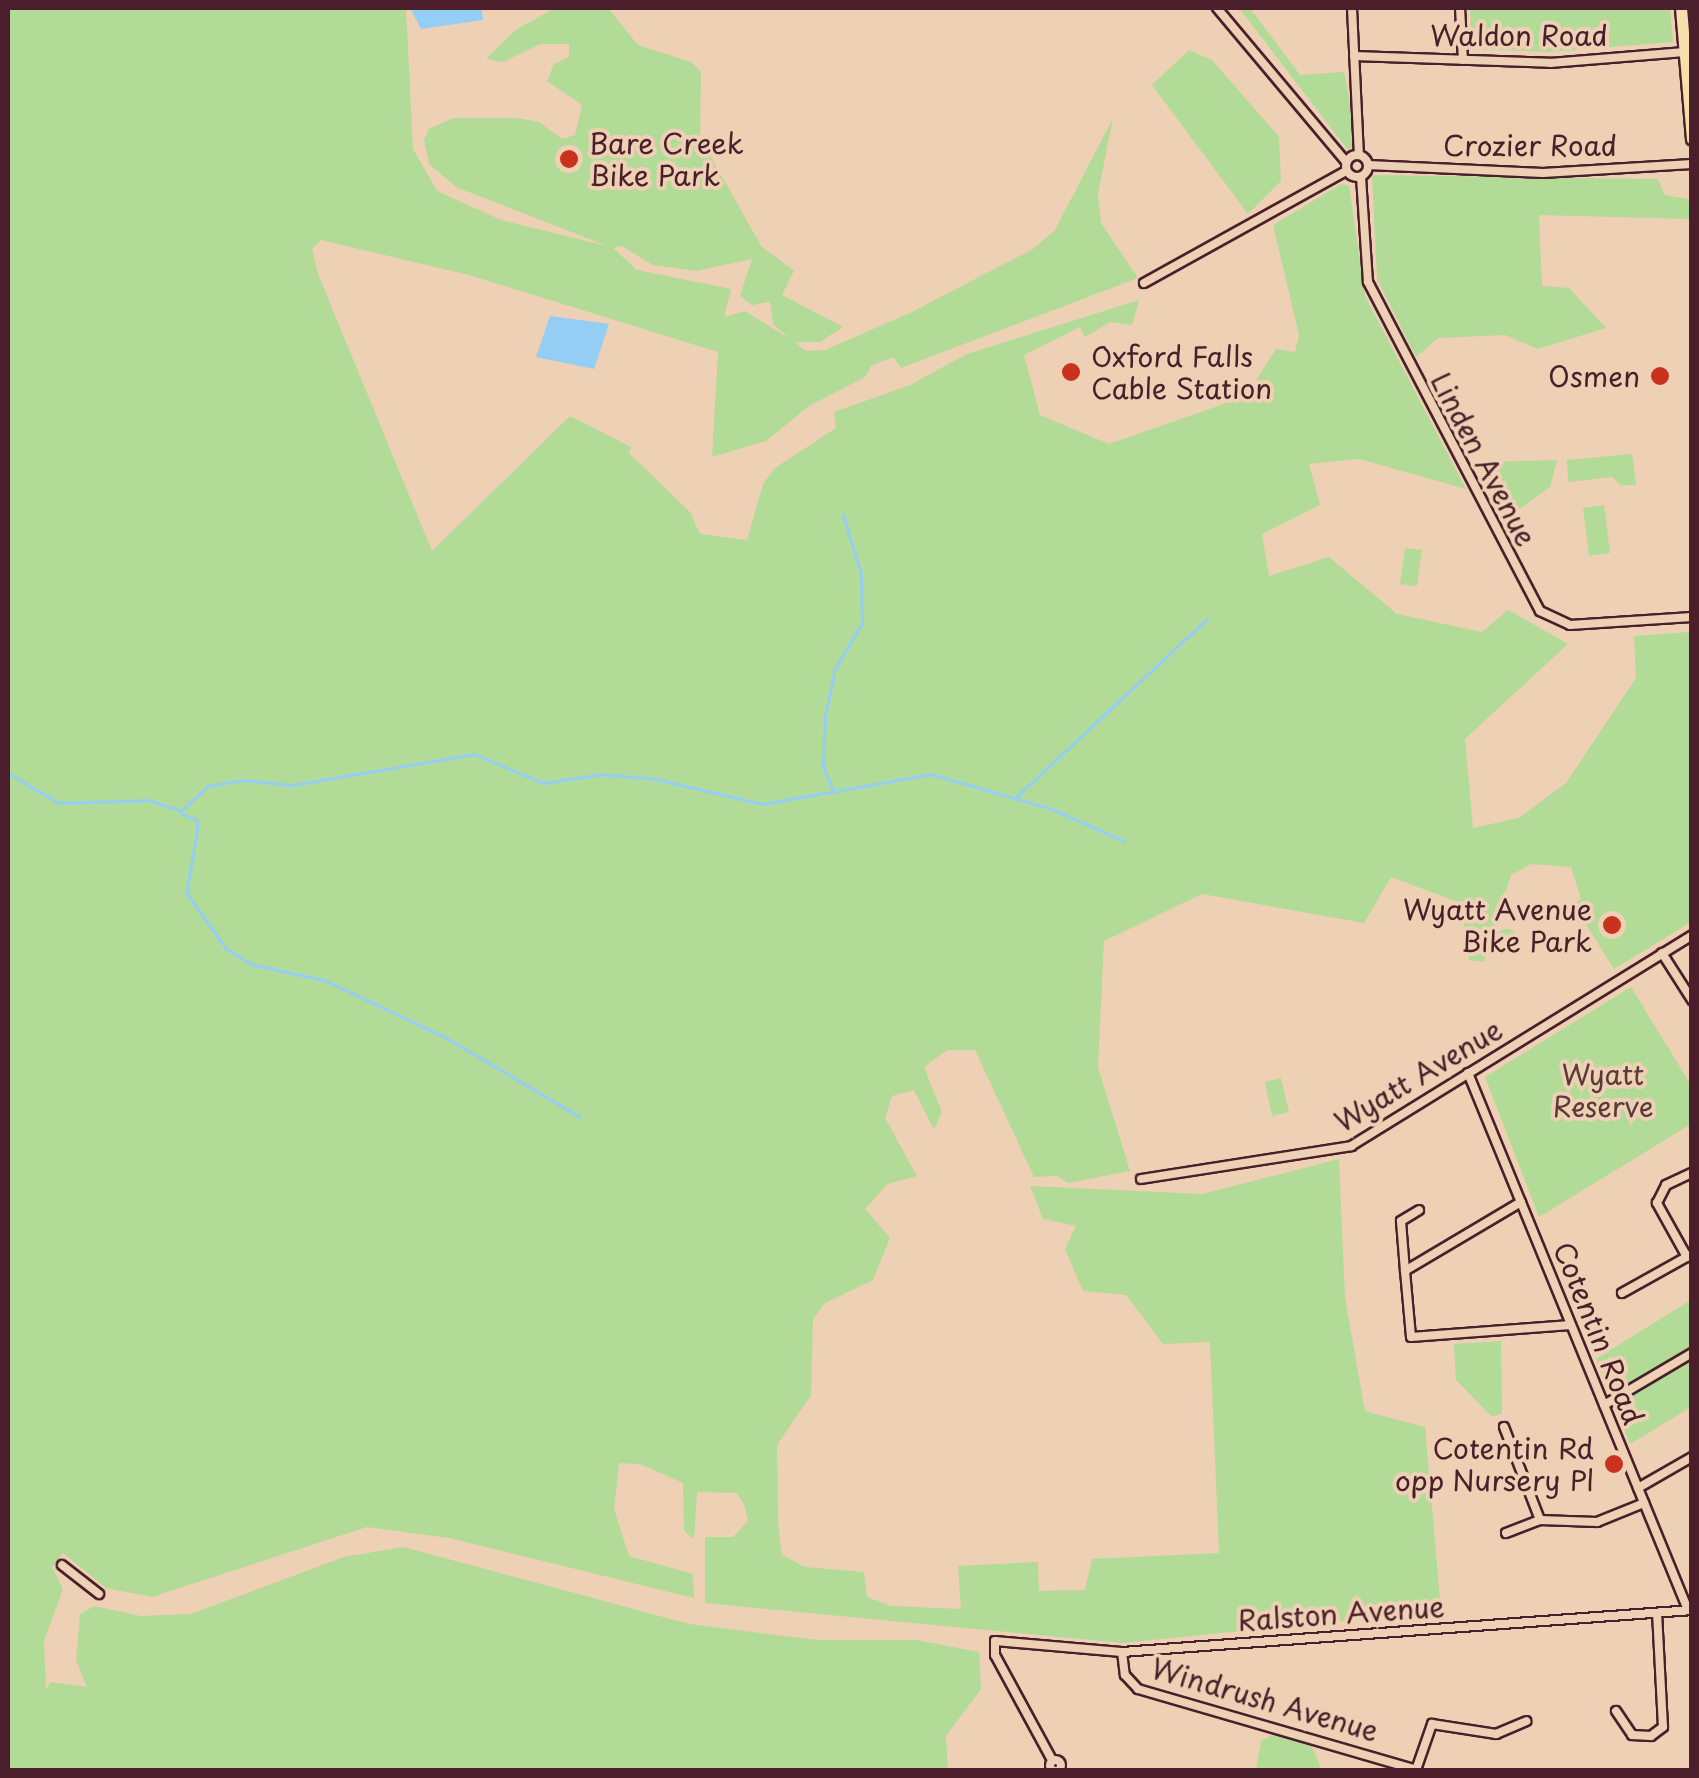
<!DOCTYPE html>
<style>
body{margin:0}
#map{position:relative;width:1699px;height:1778px;overflow:hidden;background:#eed0b4;font-family:"Playpen Sans",sans-serif}
div>[style]{position:absolute}
[style*='--x']{left:calc(var(--x)*1px);top:calc(var(--y)*1px);width:calc(var(--w)*1px);rotate:calc(var(--a)*1deg)}
.green>*{inset:0;background:#b2db98}
.round{border-radius:50%}
.water>*{inset:0;background:#94cef4}
.stream>*{height:2.5px;margin:-1.25px;padding:0 1.25px;transform-origin:1.25px;border-radius:1.25px;background:#94cef4}
.roads{filter:drop-shadow(2px 0 #4a1f2b) drop-shadow(-2px 0 #4a1f2b) drop-shadow(0 2px #4a1f2b) drop-shadow(0 -2px #4a1f2b)}
.street>*{height:8px;margin:-4px;padding:0 4px;transform-origin:4px;border-radius:4px;background:#eed0b4}
.street>.ring{margin:-4px;padding:0;box-sizing:content-box;background:none;border:8px solid #eed0b4;border-radius:50%}
.primary>*{height:11px;margin:-5.5px;padding:0 5.5px;transform-origin:5.5px;border-radius:5.5px;background:#f8deab}
.dots>*{width:28px;height:28px;translate:-50% -50%;box-sizing:border-box;border:5px solid #eed0b4;border-radius:50%}
span{translate:-50% -50%;white-space:nowrap;text-align:center;line-height:1.15;-webkit-text-stroke:8px #eed0b4;paint-order:stroke}
.street-label{font-size:28px;color:#4a1f2b}
.poi-label{font-size:28px;color:#4a1f2b}
.left{translate:0 -50%;text-align:left}
.right{translate:-100% -50%;text-align:right}
.park-label{font-size:28px;color:#5a3b3b}
.frame{position:absolute;inset:0;border:10px solid #4a1f2b;pointer-events:none}
</style>
<div id="map">
<div class="green">
<i style="clip-path:polygon(evenodd,8px 8px,406px 8px,413px 149px,437px 191px,501px 220px,607px 246px,456px 187px,429px 164px,424px 140px,429px 129px,453px 118px,518px 118px,539px 122px,562px 139px,575px 135px,582px 105px,547px 81px,554px 64px,569px 57px,569px 44px,540px 44px,503px 62px,486px 59px,517px 29px,555px 8px,608px 8px,638px 45px,691px 62px,701px 72px,700px 137px,761px 246px,794px 271px,782px 295px,843px 327px,820px 342px,795px 342px,806px 351px,825px 350px,910px 313px,1033px 249px,1055px 230px,1113px 118px,1098px 194px,1101px 223px,1138px 278px,901px 368px,893px 357px,871px 366px,865px 377px,809px 406px,766px 441px,712px 457px,718px 352px,469px 275px,321px 240px,312px 249px,318px 274px,432px 551px,570px 416px,631px 447px,629px 453px,690px 512px,700px 534px,747px 540px,763px 484px,775px 468px,836px 428px,834px 412px,910px 385px,967px 354px,1139px 300px,1132px 325px,1110px 322px,1085px 337px,1080px 327px,1024px 355px,1040px 415px,1109px 444px,1221px 405px,1250px 390px,1276px 349px,1295px 352px,1299px 335px,1273px 225px,1341px 184px,1349px 186px,1365px 296px,1466px 489px,1359px 459px,1309px 464px,1320px 505px,1262px 534px,1269px 576px,1329px 557px,1397px 614px,1482px 632px,1508px 610px,1568px 644px,1465px 739px,1473px 828px,1519px 818px,1566px 783px,1636px 678px,1634px 636px,1689px 632px,1691px 922px,1614px 969px,1573px 904px,1581px 899px,1571px 867px,1531px 864px,1511px 875px,1484px 962px,1469px 960px,1461px 903px,1391px 877px,1364px 923px,1202px 894px,1104px 941px,1098px 1067px,1130px 1171px,1068px 1183px,1057px 1176px,1034px 1177px,975px 1050px,947px 1050px,924px 1067px,942px 1112px,934px 1130px,914px 1090px,892px 1096px,885px 1118px,917px 1176px,888px 1184px,865px 1209px,890px 1238px,873px 1280px,825px 1303px,813px 1319px,811px 1395px,777px 1445px,778px 1522px,782px 1555px,805px 1567px,864px 1572px,867px 1597px,891px 1606px,961px 1609px,958px 1566px,1038px 1562px,1039px 1591px,1085px 1590px,1092px 1559px,1219px 1553px,1210px 1342px,1163px 1344px,1126px 1295px,1083px 1291px,1065px 1249px,1076px 1226px,1043px 1219px,1030px 1186px,1202px 1194px,1339px 1159px,1345px 1298px,1365px 1411px,1425px 1427px,1441px 1611px,1122px 1643px,705px 1603px,705px 1537px,733px 1537px,748px 1521px,744px 1504px,737px 1493px,697px 1492px,694px 1539px,684px 1531px,683px 1483px,640px 1464px,619px 1463px,614px 1509px,629px 1556px,693px 1574px,694px 1598px,449px 1538px,367px 1527px,152px 1597px,106px 1588px,63px 1553px,52px 1567px,63px 1589px,44px 1641px,46px 1690px,50px 1682px,87px 1687px,76px 1660px,80px 1614px,94px 1606px,141px 1616px,191px 1614px,344px 1557px,404px 1547px,689px 1624px,817px 1640px,916px 1640px,979px 1652px,981px 1689px,946px 1736px,948px 1770px,8px 1770px,8px 8px,622px 246px,653px 265px,696px 271px,752px 259px,740px 296px,752px 305px,770px 302px,773px 324px,790px 339px,745px 311px,724px 317px,731px 289px,637px 270px,613px 248px,622px 246px)"></i>
<i style="clip-path:polygon(1239px 8px,1250px 8px,1300px 75px,1344px 72px,1358px 145px,1348px 150px)"></i>
<i style="clip-path:polygon(1470px 8px,1670px 8px,1673px 42px,1549px 52px,1472px 49px)"></i>
<i style="clip-path:polygon(1189px 50px,1212px 60px,1279px 137px,1281px 181px,1248px 214px,1152px 85px)"></i>
<i style="clip-path:polygon(1372px 175px,1658px 179px,1665px 195px,1688px 199px,1691px 219px,1539px 215px,1542px 286px,1569px 288px,1606px 328px,1538px 349px,1505px 335px,1438px 338px,1416px 357px,1377px 279px)"></i>
<i style="clip-path:polygon(1632px 454px,1636px 485px,1620px 485px,1612px 477px,1568px 482px,1567px 460px)"></i>
<i style="clip-path:polygon(1557px 460px,1550px 487px,1521px 508px,1499px 510px,1482px 462px)"></i>
<i style="clip-path:polygon(1604px 505px,1610px 553px,1589px 556px,1583px 508px)"></i>
<i style="clip-path:polygon(1405px 548px,1422px 550px,1417px 586px,1400px 584px)"></i>
<i class="round" style="left:1495px;top:929px;width:24px;height:24px"></i>
<i style="clip-path:polygon(1631px 987px,1691px 1085px,1691px 1124px,1539px 1217px,1485px 1077px)"></i>
<i style="clip-path:polygon(1281px 1078px,1289px 1112px,1272px 1116px,1265px 1082px)"></i>
<i style="clip-path:polygon(1691px 1300px,1691px 1407px,1630px 1444px,1596px 1359px)"></i>
<i style="clip-path:polygon(1501px 1341px,1502px 1413px,1492px 1417px,1456px 1380px,1454px 1344px)"></i>
<i style="clip-path:polygon(1273px 1735px,1311px 1745px,1322px 1770px,1256px 1770px,1261px 1741px)"></i>
</div>
<div class="water">
<i style="clip-path:polygon(410px 8px,481px 8px,483px 20px,421px 29px)"></i>
<i style="clip-path:polygon(550px 316px,609px 324px,594px 369px,536px 357px)"></i>
</div>
<div class="stream">
<i style="--x:8;--y:773;--w:59;--a:30.5"></i>
<i style="--x:59;--y:803;--w:90;--a:-1.9"></i>
<i style="--x:149;--y:800;--w:34;--a:19"></i>
<i style="--x:181;--y:811;--w:37;--a:-43"></i>
<i style="--x:208;--y:786;--w:35;--a:-10"></i>
<i style="--x:242;--y:780;--w:51;--a:5.6"></i>
<i style="--x:293;--y:785;--w:184;--a:-9.7"></i>
<i style="--x:474;--y:754;--w:76;--a:22.5"></i>
<i style="--x:544;--y:783;--w:59;--a:-8.8"></i>
<i style="--x:602;--y:774;--w:54;--a:5.3"></i>
<i style="--x:656;--y:779;--w:110;--a:13.2"></i>
<i style="--x:763;--y:804;--w:171;--a:-10.1"></i>
<i style="--x:931;--y:774;--w:126;--a:16.1"></i>
<i style="--x:1052;--y:809;--w:79;--a:24"></i>
<i style="--x:833;--y:791;--w:25;--a:-113"></i>
<i style="--x:823;--y:768;--w:52;--a:-87.8"></i>
<i style="--x:825;--y:716;--w:48;--a:-78"></i>
<i style="--x:835;--y:669;--w:53;--a:-59.6"></i>
<i style="--x:862;--y:623;--w:49;--a:-91.2"></i>
<i style="--x:861;--y:574;--w:61;--a:-107.2"></i>
<i style="--x:1015;--y:798;--w:262;--a:-43"></i>
<i style="--x:182;--y:814;--w:16;--a:22"></i>
<i style="--x:197;--y:820;--w:8;--a:83"></i>
<i style="--x:198;--y:828;--w:66;--a:99.6"></i>
<i style="--x:187;--y:893;--w:67;--a:54.7"></i>
<i style="--x:226;--y:948;--w:30;--a:33"></i>
<i style="--x:251;--y:964;--w:75;--a:12.4"></i>
<i style="--x:324;--y:980;--w:136;--a:25.2"></i>
<i style="--x:447;--y:1038;--w:155;--a:30.7"></i>
</div>
<div class="roads">
<div class="street">
<i style="--x:1217;--y:8;--w:201;--a:50"></i>
<i style="--x:1352;--y:8;--w:147;--a:87.3"></i>
<i style="--x:1460;--y:8;--w:52;--a:86.7"></i>
<i style="--x:1354;--y:56;--w:196;--a:2"></i>
<i style="--x:1550;--y:63;--w:135;--a:-4.7"></i>
<i class="ring" style="left:1346px;top:155px;width:14px;height:14px"></i>
<i style="--x:1368;--y:165;--w:175;--a:2.6"></i>
<i style="--x:1543;--y:173;--w:149;--a:-3.5"></i>
<i style="--x:1361;--y:177;--w:105;--a:86.2"></i>
<i style="--x:1368;--y:282;--w:371;--a:62.4"></i>
<i style="--x:1540;--y:611;--w:33;--a:25"></i>
<i style="--x:1570;--y:625;--w:122;--a:-3.8"></i>
<i style="--x:1144;--y:283;--w:231;--a:-29"></i>
<i style="--x:1662;--y:953;--w:56;--a:57.4"></i>
<i style="--x:1468;--y:1073;--w:580;--a:67.72"></i>
<i style="--x:1141;--y:1179;--w:213;--a:-8.9"></i>
<i style="--x:1351;--y:1146;--w:401;--a:-31.7"></i>
<i style="--x:1521;--y:1202;--w:135;--a:149.3"></i>
<i style="--x:1405;--y:1271;--w:66;--a:84.8"></i>
<i style="--x:1411;--y:1337;--w:160;--a:-4.3"></i>
<i style="--x:1687;--y:1257;--w:62;--a:-119.1"></i>
<i style="--x:1657;--y:1203;--w:20;--a:-63"></i>
<i style="--x:1666;--y:1185;--w:29;--a:-25"></i>
<i style="--x:1405;--y:1271;--w:50;--a:-94.6"></i>
<i style="--x:1401;--y:1221;--w:21;--a:-31"></i>
<i style="--x:1622;--y:1293;--w:80;--a:-29.1"></i>
<i style="--x:1604;--y:1405;--w:102;--a:-30.6"></i>
<i style="--x:1504;--y:1427;--w:100;--a:68.8"></i>
<i style="--x:1540;--y:1520;--w:57;--a:2"></i>
<i style="--x:1597;--y:1522;--w:51;--a:-22"></i>
<i style="--x:1638;--y:1488;--w:62;--a:-29.9"></i>
<i style="--x:1506;--y:1533;--w:36;--a:-21"></i>
<i style="--x:62;--y:1565;--w:47;--a:38.1"></i>
<i style="--x:1122;--y:1652;--w:23;--a:83"></i>
<i style="--x:1125;--y:1675;--w:19;--a:47"></i>
<i style="--x:1138;--y:1689;--w:291;--a:16.2"></i>
<i style="--x:1616;--y:1711;--w:29;--a:56"></i>
<i style="--x:1632;--y:1735;--w:19;--a:3"></i>
<i style="--x:1651;--y:1736;--w:15;--a:-37"></i>
<i style="--x:1663;--y:1727;--w:114;--a:-93"></i>
<i class="ring" style="left:1049.5px;top:1759.5px;width:3px;height:3px"></i>
<i style="--x:1052;--y:1760;--w:119;--a:-118.5"></i>
<i style="--x:995;--y:1655;--w:14;--a:-90"></i>
<i style="--x:995;--y:1641;--w:127;--a:5"></i>
<i style="--x:1122;--y:1652;--w:572;--a:-4.21"></i>
<i style="--x:1416;--y:1770;--w:49;--a:-70.8"></i>
<i style="--x:1432;--y:1724;--w:65;--a:8.9"></i>
<i style="--x:1496;--y:1734;--w:33;--a:-23"></i>
</div>
<div class="primary">
<i style="--x:1681;--y:8;--w:131;--a:85.2"></i>
</div>
</div>
<div class="dots">
<i style="left:569px;top:159px;background:#c8321e"></i>
<i style="left:1071px;top:372px;background:#c8321e"></i>
<i style="left:1660px;top:376px;background:#c8321e"></i>
<i style="left:1612px;top:925px;background:#c8321e"></i>
<i style="left:1614px;top:1464px;background:#c8321e"></i>
</div>
<div class="street-label">
<span style="left:1519px;top:35px">Waldon Road</span>
<span style="left:1530px;top:145px">Crozier Road</span>
<span style="left:1484px;top:459px;rotate:62deg">Linden Avenue</span>
<span style="left:1418px;top:1075px;rotate:-31deg">Wyatt Avenue</span>
<span style="left:1599px;top:1333px;rotate:68deg">Cotentin Road</span>
<span style="left:1341px;top:1613px;rotate:-4deg">Ralston Avenue</span>
<span style="left:1265px;top:1699px;rotate:16deg">Windrush Avenue</span>
</div>
<div class="poi-label">
<span class="left" style="left:589px;top:159px">Bare Creek<br>Bike Park</span>
<span class="left" style="left:1091px;top:372px">Oxford Falls<br>Cable Station</span>
<span class="right" style="left:1640px;top:376px">Osmen</span>
<span class="right" style="left:1592px;top:925px">Wyatt Avenue<br>Bike Park</span>
<span class="right" style="left:1594px;top:1464px">Cotentin Rd<br>opp Nursery Pl</span>
</div>
<div class="park-label">
<span style="left:1603px;top:1090px">Wyatt<br>Reserve</span>
</div>
<div class="frame"></div>
</div>
